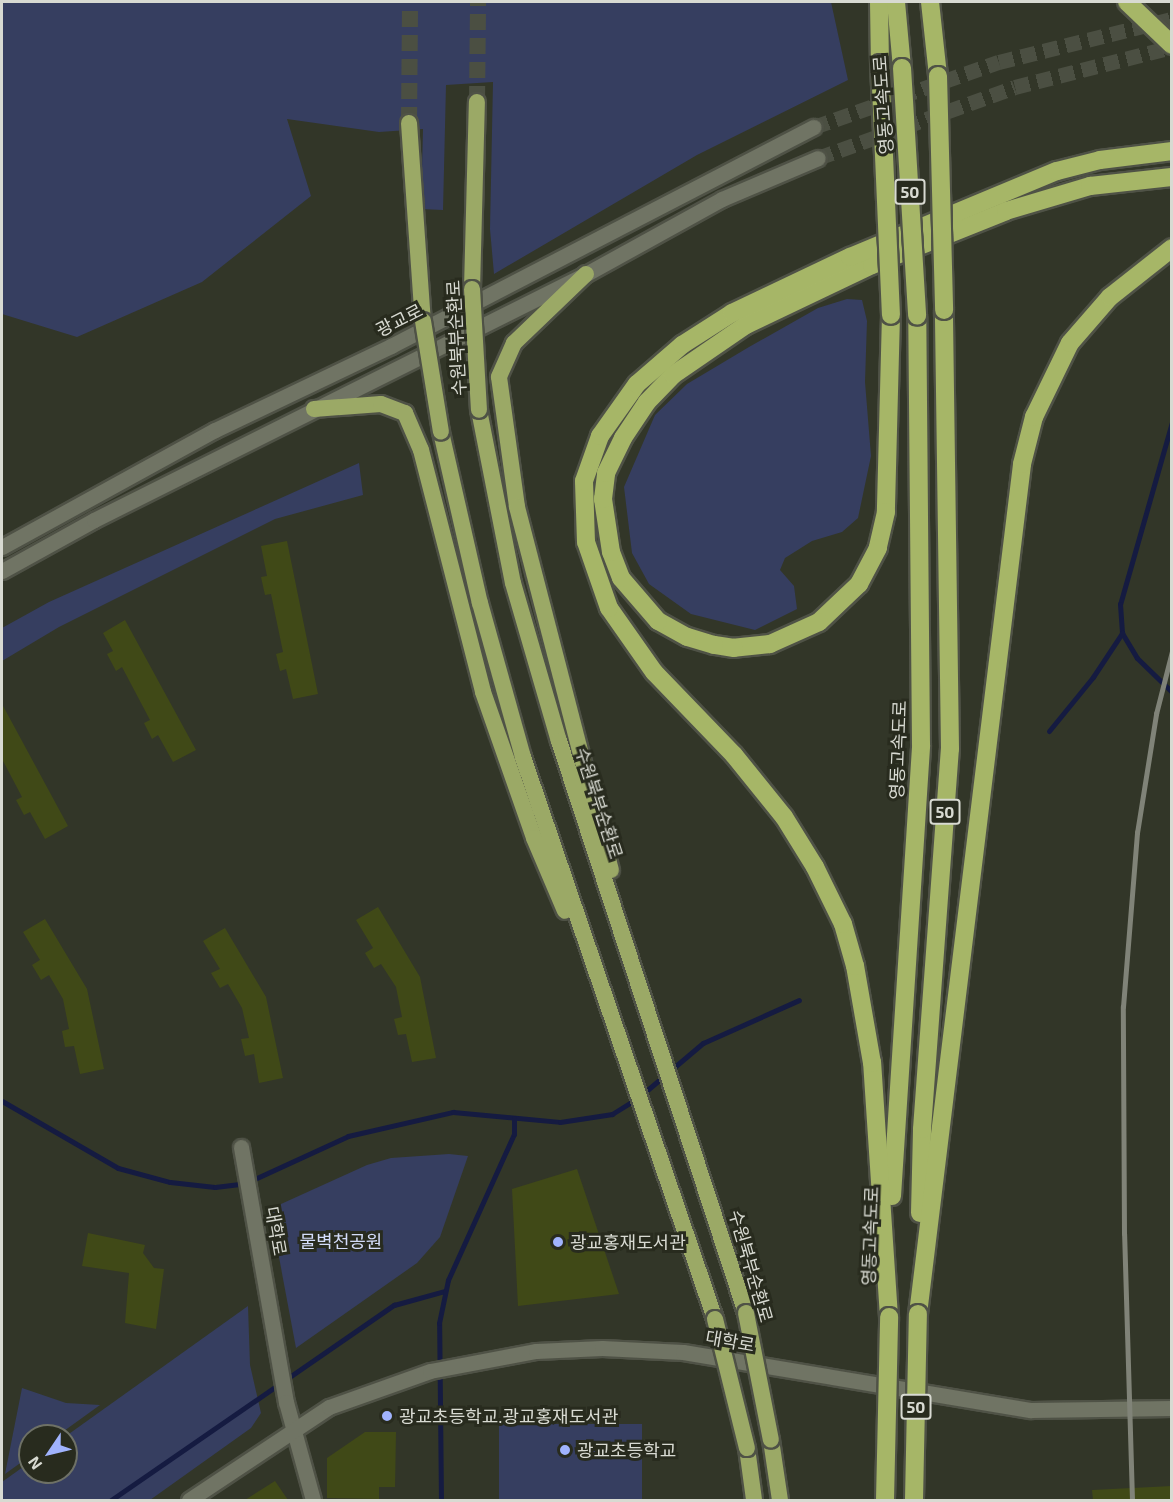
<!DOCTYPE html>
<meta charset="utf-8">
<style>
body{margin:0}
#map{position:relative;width:1173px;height:1502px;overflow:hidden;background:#323628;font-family:"Exo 2","Noto Sans KR",sans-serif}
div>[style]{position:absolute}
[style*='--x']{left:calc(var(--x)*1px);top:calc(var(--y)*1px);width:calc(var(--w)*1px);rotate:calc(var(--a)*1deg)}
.green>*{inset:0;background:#363e60}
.stream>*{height:5px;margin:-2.5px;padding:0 2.5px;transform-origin:2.5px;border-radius:2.5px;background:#151b41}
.building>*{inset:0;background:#404917}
.secondary-tunnel>*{height:15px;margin-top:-7.5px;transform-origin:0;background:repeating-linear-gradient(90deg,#4b4f42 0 15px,transparent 0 23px)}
.trunk-tunnel>*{height:16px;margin-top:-8px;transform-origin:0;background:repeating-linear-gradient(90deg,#4b4f42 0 16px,transparent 0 24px)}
.roads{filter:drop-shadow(2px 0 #4f5246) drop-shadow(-2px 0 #4f5246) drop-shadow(0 2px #4f5246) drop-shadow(0 -2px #4f5246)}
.minor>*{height:15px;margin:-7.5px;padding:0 7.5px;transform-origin:7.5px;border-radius:7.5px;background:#707464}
.tertiary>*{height:15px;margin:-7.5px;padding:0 7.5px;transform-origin:7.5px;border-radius:7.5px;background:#707464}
.secondary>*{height:15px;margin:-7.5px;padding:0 7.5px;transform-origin:7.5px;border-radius:7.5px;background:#707464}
.trunk>*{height:16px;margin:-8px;padding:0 8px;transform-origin:8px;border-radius:8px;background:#9ba966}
.motorway>*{height:18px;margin:-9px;padding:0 9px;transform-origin:9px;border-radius:9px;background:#a6b667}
.rail>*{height:4.5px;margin:-2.25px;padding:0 2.25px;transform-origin:2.25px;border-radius:2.25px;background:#808378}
.bridges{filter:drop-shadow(2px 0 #4f5246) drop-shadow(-2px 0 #4f5246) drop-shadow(0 2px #4f5246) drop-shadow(0 -2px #4f5246)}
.trunk-bridge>*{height:16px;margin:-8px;padding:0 8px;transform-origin:8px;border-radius:8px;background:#9ba966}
.motorway-bridge>*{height:18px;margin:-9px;padding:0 9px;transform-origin:9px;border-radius:9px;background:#a6b667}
.dots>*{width:16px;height:16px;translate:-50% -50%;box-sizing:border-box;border:3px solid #282b1e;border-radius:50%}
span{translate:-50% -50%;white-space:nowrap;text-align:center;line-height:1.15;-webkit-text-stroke:6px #282b1e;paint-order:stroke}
.shield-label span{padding:2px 4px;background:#282b1e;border:2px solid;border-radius:4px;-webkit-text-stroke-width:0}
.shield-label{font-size:16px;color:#d8dad2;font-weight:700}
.street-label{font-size:18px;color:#d8dad2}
.park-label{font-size:18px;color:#d4ddfa}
.poi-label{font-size:18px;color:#d8dad2}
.left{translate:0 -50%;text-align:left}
.frame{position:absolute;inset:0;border:3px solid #d8dad2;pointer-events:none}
.north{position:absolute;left:18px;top:1424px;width:60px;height:60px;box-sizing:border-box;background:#282b1e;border:2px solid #6e7166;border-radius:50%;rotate:235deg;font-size:16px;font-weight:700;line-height:24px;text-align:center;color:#d8dad2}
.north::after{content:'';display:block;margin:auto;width:21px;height:27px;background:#a0b3fd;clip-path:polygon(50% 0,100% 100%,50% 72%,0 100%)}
</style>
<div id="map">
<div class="green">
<i style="clip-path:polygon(2px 2px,831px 2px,848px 80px,697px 155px,494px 274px,490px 229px,493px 82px,446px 85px,443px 210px,421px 209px,423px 129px,379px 132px,287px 119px,311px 196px,202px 282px,77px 337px,2px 314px)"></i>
<i style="clip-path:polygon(847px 299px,862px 300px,867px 321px,865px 382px,871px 456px,858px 518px,842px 532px,812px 541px,785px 558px,780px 570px,794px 586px,797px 609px,755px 630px,691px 614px,649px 584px,632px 553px,624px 487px,655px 415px,687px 384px,749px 347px,818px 308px)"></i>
<i style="clip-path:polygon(359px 463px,363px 495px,275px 519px,59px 627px,2px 661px,2px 628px,49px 602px)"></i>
<i style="clip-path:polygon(449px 1154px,468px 1156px,440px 1237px,417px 1263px,296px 1348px,270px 1209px,367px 1165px,391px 1158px)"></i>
<i style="clip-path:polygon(248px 1306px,250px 1365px,261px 1413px,251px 1428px,150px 1500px,2px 1500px,2px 1482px,30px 1462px,30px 1472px,66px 1472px,66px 1436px)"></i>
<i style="clip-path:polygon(22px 1388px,66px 1403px,100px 1405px,57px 1436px,30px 1436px,30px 1456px,5px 1474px)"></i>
<i style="clip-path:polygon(499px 1424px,642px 1424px,642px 1500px,499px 1500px)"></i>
</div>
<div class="stream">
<i style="--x:1172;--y:422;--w:189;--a:105.9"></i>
<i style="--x:1120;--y:604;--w:29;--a:86"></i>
<i style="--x:1122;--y:633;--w:29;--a:59"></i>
<i style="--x:1137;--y:658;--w:49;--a:44.2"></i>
<i style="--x:1049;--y:731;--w:70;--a:-50.8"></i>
<i style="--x:1093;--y:677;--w:53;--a:-56.6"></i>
<i style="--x:2;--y:1101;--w:134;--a:30"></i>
<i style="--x:118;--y:1168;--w:54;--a:15.1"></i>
<i style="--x:170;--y:1182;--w:45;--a:6.3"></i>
<i style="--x:215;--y:1187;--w:31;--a:-7"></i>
<i style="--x:246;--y:1183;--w:112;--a:-24.7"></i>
<i style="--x:348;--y:1136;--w:108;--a:-12.9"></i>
<i style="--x:453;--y:1112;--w:107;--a:5.3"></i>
<i style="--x:560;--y:1122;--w:53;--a:-8.7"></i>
<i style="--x:612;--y:1114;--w:32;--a:-32"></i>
<i style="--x:639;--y:1097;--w:84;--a:-40.2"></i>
<i style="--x:703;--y:1043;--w:105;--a:-24.1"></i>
<i style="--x:111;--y:1500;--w:344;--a:-34.6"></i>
<i style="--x:394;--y:1305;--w:53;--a:-15.4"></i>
<i style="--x:441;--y:1500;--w:177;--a:-90.6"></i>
<i style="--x:439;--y:1323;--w:44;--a:-78.2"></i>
<i style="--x:448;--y:1280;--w:160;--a:-65.7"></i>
<i style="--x:514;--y:1134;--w:16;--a:-90"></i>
</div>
<div class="building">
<i style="clip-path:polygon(287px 541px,318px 694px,293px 699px,286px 669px,280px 671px,276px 654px,283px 652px,271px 594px,265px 595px,261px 577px,267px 576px,261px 546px)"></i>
<i style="clip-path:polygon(125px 620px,196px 750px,173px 762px,158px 735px,152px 739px,144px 723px,150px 720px,122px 667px,116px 671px,107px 654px,113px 651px,103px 633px)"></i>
<i style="clip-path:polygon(2px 704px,68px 826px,45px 839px,30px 812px,24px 815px,16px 800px,22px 797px,2px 759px)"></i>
<i style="clip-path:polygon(378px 907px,420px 977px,436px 1058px,412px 1062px,406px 1034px,398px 1035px,394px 1019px,402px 1017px,396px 987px,381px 964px,374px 968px,365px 953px,373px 948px,356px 920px)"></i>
<i style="clip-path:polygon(45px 919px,87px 989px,104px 1069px,80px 1074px,74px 1046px,65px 1047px,62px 1031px,69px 1029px,63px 999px,49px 975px,41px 980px,32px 965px,40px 960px,23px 932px)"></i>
<i style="clip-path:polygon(225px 928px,266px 997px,283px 1078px,259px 1083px,254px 1054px,245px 1056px,241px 1039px,249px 1038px,242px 1008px,228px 984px,220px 988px,211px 973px,220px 969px,203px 941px)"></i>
<i style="clip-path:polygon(577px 1169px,619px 1294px,518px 1306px,512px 1189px)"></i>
<i style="clip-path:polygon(88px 1233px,145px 1245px,143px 1253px,154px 1268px,164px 1269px,156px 1329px,125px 1323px,129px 1273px,82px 1266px)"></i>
<i style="clip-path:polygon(365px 1432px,396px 1432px,395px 1487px,379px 1487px,379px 1499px,327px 1498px,327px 1458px)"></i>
<i style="clip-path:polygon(275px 1481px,288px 1500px,245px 1500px)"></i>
<i style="clip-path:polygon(1172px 1486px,1172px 1500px,1093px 1500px,1092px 1490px)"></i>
</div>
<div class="secondary-tunnel">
<i style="--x:814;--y:127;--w:196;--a:-19.4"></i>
<i style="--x:999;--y:62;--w:178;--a:-14"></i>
<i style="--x:818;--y:158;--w:209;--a:-19.8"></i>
<i style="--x:1015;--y:87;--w:162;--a:-14.3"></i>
</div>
<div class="trunk-tunnel">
<i style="--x:477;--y:102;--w:100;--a:-89.4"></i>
<i style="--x:409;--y:123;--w:121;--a:-89.5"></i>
</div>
<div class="roads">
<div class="minor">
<i style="--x:241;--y:1147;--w:259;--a:80"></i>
<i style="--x:286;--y:1402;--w:102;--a:74.6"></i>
</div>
<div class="tertiary">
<i style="--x:189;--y:1500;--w:168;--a:-33.6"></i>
<i style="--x:329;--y:1407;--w:107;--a:-19.6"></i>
<i style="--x:430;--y:1371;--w:108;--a:-10.7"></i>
<i style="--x:536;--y:1351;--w:66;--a:-2.6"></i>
<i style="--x:602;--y:1348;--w:81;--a:2.8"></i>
<i style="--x:683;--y:1352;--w:353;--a:9.5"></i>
<i style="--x:1031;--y:1410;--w:141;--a:-0.8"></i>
</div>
<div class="secondary">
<i style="--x:2;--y:547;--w:243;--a:-28.8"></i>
<i style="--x:215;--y:430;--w:195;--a:-25.5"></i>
<i style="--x:391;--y:346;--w:476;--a:-27.4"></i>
<i style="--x:2;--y:571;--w:105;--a:-29"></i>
<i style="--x:94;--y:520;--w:550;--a:-26.57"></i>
<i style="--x:586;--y:274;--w:155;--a:-28.9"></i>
<i style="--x:722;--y:199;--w:104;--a:-23.1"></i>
</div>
<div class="trunk">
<i style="--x:409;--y:123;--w:198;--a:86"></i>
<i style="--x:586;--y:274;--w:100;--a:136.2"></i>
<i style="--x:514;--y:343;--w:37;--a:114"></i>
<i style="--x:499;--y:377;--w:131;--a:82.1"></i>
<i style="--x:517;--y:507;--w:375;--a:75.5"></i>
<i style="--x:472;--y:289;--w:187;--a:-88.5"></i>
<i style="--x:314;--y:409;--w:67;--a:-4.3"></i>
<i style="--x:381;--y:404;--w:26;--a:21"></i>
<i style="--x:405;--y:413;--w:40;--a:66.6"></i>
<i style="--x:421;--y:450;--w:250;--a:75.6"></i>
<i style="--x:483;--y:692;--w:155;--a:70.7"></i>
<i style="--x:534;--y:838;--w:79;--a:67"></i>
<i style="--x:479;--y:410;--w:176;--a:78.9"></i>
<i style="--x:513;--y:583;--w:165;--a:73.8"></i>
<i style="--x:559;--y:741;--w:602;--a:71.9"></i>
<i style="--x:441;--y:432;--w:175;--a:77.2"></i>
<i style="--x:480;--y:603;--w:160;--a:74.4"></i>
<i style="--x:523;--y:757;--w:594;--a:71.14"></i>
<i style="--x:771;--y:1440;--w:61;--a:81.5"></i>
<i style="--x:747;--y:1448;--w:52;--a:82.3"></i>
</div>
<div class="motorway">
<i style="--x:879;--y:2;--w:62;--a:89.1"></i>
<i style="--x:896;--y:2;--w:66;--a:84.8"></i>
<i style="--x:930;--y:2;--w:74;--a:83.8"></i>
<i style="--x:1127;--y:2;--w:62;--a:43.7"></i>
<i style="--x:891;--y:315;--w:197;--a:91.5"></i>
<i style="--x:886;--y:512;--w:37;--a:103"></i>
<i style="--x:878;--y:548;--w:41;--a:117.8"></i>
<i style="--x:859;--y:584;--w:55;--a:136.5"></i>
<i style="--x:819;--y:622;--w:54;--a:155.8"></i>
<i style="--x:770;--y:644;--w:36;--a:174"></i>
<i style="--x:734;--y:648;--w:20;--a:-171"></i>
<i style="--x:714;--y:645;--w:28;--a:-163"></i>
<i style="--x:687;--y:637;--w:33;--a:-151"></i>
<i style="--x:658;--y:621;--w:57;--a:-130.7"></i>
<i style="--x:621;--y:578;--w:28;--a:-111"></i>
<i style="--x:611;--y:552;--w:54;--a:-98.6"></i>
<i style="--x:603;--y:499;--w:26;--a:-83"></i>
<i style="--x:606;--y:473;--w:39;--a:-64"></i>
<i style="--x:623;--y:438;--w:43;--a:-56.3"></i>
<i style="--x:647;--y:402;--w:37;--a:-46"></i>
<i style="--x:673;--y:375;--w:88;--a:-34.4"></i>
<i style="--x:746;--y:325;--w:140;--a:-25.5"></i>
<i style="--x:872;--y:265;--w:144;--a:-21.9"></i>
<i style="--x:1006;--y:211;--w:88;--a:-16.6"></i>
<i style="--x:1090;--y:186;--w:82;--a:-6.3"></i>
<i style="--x:892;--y:1196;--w:452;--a:-86.3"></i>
<i style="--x:921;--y:745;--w:429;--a:-90.5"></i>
<i style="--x:920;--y:1213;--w:84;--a:-88.6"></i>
<i style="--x:922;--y:1129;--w:381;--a:-85.8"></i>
<i style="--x:950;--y:749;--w:439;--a:-90.8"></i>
<i style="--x:918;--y:1314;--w:856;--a:-83.02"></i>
<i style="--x:1022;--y:464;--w:49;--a:-75.7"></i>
<i style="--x:1034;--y:417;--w:82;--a:-64.1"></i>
<i style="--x:1070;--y:343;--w:61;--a:-49"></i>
<i style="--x:1110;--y:297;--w:79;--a:-38.3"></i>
<i style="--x:889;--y:1317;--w:255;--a:-93.8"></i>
<i style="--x:872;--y:1063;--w:98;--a:-99.9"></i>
<i style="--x:855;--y:966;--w:44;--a:-105.9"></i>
<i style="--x:843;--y:924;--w:64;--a:-116.2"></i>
<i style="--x:815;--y:867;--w:59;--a:-121.8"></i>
<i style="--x:784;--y:817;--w:80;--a:-128.9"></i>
<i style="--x:734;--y:755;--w:115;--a:-133.9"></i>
<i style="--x:654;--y:672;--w:78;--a:-125.1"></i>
<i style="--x:609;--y:608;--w:70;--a:-109.2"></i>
<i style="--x:586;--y:542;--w:61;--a:-91.9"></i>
<i style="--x:584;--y:481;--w:48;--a:-70.4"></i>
<i style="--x:600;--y:436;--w:64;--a:-54.6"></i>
<i style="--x:637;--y:384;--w:60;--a:-40.9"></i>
<i style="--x:682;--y:345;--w:59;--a:-32.6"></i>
<i style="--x:732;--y:313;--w:131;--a:-25.4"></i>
<i style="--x:850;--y:257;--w:224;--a:-22.6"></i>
<i style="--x:1057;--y:171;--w:44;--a:-14.3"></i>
<i style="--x:1100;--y:160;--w:73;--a:-7.1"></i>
</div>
</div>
<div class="rail">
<i style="--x:1132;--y:1500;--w:266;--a:-91.7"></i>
<i style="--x:1124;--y:1234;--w:227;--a:-90.3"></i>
<i style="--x:1123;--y:1007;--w:175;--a:-85.4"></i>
<i style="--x:1137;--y:833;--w:121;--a:-80.9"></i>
<i style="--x:1156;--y:714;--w:65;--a:-75.7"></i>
</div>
<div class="bridges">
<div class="trunk-bridge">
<i style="--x:472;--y:289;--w:121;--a:86.7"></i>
<i style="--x:423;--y:321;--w:112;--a:80.8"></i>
<i style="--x:746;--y:1313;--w:129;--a:78.9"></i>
<i style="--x:715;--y:1319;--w:133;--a:76.1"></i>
</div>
<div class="motorway-bridge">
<i style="--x:880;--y:64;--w:251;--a:87.5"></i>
<i style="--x:902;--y:68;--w:248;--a:86.5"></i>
<i style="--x:938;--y:76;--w:234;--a:88.5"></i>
<i style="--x:885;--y:1500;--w:183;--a:-88.7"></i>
<i style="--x:914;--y:1500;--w:186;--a:-88.8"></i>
</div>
</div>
<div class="dots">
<i style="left:558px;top:1242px;background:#a0b3fd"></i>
<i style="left:387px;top:1416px;background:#a0b3fd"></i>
<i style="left:565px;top:1450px;background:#a0b3fd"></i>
</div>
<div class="shield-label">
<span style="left:910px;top:192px">50</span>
<span style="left:945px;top:812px">50</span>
<span style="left:916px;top:1407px">50</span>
</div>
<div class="street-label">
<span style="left:883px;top:105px;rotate:-94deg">영동고속도로</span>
<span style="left:399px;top:320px;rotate:-27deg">광교로</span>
<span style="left:456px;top:338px;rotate:-93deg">수원북부순환로</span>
<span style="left:898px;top:750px;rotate:-88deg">영동고속도로</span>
<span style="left:599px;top:803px;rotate:72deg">수원북부순환로</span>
<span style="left:276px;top:1231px;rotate:80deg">대학로</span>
<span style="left:870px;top:1236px;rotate:-88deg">영동고속도로</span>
<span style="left:751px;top:1266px;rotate:74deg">수원북부순환로</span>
<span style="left:730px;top:1341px;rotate:10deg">대학로</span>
</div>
<div class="park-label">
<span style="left:341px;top:1241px">물벽천공원</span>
</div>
<div class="poi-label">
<span class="left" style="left:570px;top:1242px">광교홍재도서관</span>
<span class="left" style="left:399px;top:1416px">광교초등학교.광교홍재도서관</span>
<span class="left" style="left:577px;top:1450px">광교초등학교</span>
</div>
<div class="frame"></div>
<div class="north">N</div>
</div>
